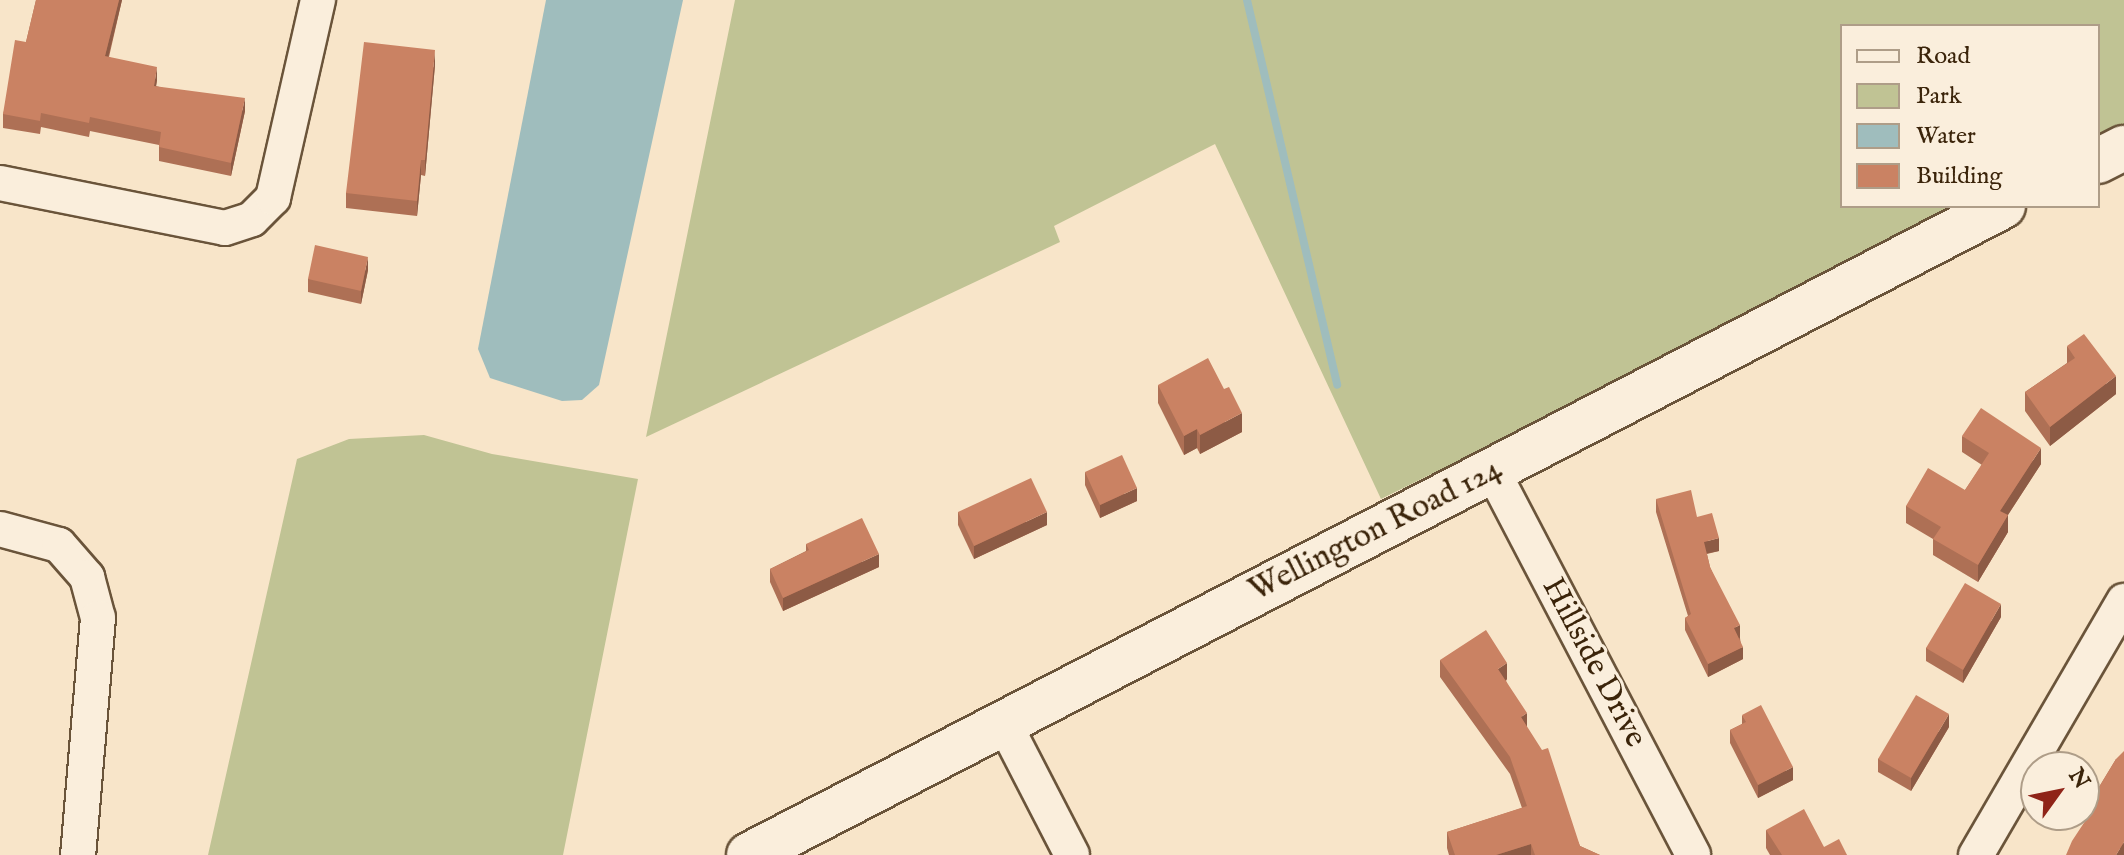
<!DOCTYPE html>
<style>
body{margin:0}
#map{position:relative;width:2124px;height:855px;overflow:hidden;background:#f8e5c9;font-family:"IM FELL English",serif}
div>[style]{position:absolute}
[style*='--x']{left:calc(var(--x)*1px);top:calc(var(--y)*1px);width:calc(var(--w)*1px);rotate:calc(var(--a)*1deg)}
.green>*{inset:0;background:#c0c394}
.water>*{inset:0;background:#9fbdbd}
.stream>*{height:8px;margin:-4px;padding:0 4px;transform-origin:4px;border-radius:4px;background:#9fbdbd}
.roads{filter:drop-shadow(2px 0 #6a543a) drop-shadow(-2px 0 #6a543a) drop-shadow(0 2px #6a543a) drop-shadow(0 -2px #6a543a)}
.street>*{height:34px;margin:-17px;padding:0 17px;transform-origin:17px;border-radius:17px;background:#faeedc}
.secondary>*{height:44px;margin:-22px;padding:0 22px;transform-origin:22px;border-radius:22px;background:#faeedc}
.wall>*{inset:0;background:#ae7055}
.shaded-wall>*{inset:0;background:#8d5b45}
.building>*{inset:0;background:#ca8263}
span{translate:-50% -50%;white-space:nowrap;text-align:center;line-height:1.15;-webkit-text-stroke:6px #faeedc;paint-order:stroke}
.street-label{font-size:32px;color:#3b240a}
.legend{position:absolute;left:1840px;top:24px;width:260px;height:184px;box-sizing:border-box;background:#faeedc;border:2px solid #ae9d88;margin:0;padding:10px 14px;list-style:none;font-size:24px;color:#3b240a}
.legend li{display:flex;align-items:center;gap:16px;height:40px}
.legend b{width:40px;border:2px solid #ae9d88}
.north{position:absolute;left:2020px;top:751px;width:80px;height:80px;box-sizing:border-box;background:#faeedc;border:2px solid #ae9d88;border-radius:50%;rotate:57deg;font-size:22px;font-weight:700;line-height:32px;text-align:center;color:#3b240a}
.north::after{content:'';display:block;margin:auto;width:28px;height:36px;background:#8f2418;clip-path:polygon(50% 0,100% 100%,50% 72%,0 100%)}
</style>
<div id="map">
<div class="green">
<i style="clip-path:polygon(735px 0,2124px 0,2124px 132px,2098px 145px,2098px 26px,1842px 26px,1842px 206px,1974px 206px,1381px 499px,1215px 144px,1054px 226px,1060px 242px,646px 437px)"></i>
<i style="clip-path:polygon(424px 435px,492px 454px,638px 479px,563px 855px,208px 855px,297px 459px,349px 439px)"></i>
</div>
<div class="water">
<i style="clip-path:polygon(546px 0,683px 0,599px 385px,582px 400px,562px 401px,490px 378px,478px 349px)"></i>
</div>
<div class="stream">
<i style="--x:1247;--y:0;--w:395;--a:76.8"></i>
</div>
<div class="roads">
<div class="street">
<i style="--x:0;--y:183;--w:229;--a:11.3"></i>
<i style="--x:225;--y:228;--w:28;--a:-18"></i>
<i style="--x:252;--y:219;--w:30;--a:-45"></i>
<i style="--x:273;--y:198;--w:203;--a:-77.2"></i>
<i style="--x:1492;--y:470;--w:434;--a:62.4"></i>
<i style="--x:0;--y:529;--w:61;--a:15.2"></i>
<i style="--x:59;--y:545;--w:43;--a:48.8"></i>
<i style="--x:87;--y:577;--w:42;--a:75"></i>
<i style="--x:98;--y:618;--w:238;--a:94.8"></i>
<i style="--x:1004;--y:723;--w:148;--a:62.7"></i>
<i style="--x:1976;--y:855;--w:294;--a:-59.8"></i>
</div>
<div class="secondary">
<i style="--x:2098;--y:161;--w:29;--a:-27"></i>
<i style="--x:749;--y:855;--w:1412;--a:-27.36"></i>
</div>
</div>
<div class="wall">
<i style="clip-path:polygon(36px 0,122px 0,109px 57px,157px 80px,156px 86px,245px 111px,231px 176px,159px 161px,159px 145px,90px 131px,89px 137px,41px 127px,40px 134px,3px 128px,3px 114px,26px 42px)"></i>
<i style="clip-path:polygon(435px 65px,425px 176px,421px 175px,417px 216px,346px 208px,346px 193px)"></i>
<i style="clip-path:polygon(368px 270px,361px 304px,308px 292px,308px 279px)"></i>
<i style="clip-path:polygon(2067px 346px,2116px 394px,2050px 446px,2025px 411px,2025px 392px,2067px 363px)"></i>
<i style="clip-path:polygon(1158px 385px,1242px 432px,1200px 454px,1197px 448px,1184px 455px,1158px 403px)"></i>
<i style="clip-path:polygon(1962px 436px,2041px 464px,2008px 515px,2008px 532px,1978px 582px,1933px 555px,1933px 539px,1906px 523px,1906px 506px,1965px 490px,1982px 465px,1962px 452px)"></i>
<i style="clip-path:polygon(1085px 472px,1137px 501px,1100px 518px,1085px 485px)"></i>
<i style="clip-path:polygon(1656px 499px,1719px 551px,1707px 554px,1710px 567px,1740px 638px,1743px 659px,1708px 677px,1685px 630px,1685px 618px,1688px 616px,1656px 512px)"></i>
<i style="clip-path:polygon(958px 512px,1047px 525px,974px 559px,958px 525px)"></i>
<i style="clip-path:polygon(806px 544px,879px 567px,783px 611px,770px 582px,770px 569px,806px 551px)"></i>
<i style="clip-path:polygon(2001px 617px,1963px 683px,1926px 661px,1926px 648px)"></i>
<i style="clip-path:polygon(1440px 660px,1507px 679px,1506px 681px,1580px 846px,1600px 855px,1449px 855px,1447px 848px,1447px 832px,1522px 808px,1510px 774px,1440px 677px)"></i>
<i style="clip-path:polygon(1742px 715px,1793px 780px,1758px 798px,1730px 743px,1730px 730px,1742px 724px)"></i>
<i style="clip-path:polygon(1949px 727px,1911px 791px,1878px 772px,1878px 759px)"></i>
<i style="clip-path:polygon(2116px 759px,2124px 855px,2093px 809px,2093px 797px)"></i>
<i style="clip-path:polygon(1766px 830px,1824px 847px,1847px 855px,1770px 855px,1766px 848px)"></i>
</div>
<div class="shaded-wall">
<i style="clip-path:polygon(119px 0,122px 0,105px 70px,105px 56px)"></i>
<i style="clip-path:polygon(435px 50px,435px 65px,425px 176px,425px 160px)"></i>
<i style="clip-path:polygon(157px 67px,157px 80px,154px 100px,154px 86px)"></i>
<i style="clip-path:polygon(245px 98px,245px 111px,231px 176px,231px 163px)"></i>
<i style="clip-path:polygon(421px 160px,421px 175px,417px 216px,417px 201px)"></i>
<i style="clip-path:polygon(368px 257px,368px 270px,361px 304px,361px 291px)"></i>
<i style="clip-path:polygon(2116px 376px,2116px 394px,2050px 446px,2050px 427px)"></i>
<i style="clip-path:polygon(1242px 413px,1242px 432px,1200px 454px,1200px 435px)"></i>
<i style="clip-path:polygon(1197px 429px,1197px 448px,1184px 455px,1184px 436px)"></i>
<i style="clip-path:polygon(2041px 448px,2041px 464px,2000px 527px,2000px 511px)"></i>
<i style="clip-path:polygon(1137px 488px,1137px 501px,1100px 518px,1100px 505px)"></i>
<i style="clip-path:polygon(1047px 512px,1047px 525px,974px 559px,974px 546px)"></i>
<i style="clip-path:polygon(2008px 515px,2008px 532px,1978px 582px,1978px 565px)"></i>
<i style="clip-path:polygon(1719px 538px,1719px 551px,1704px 554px,1704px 542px)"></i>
<i style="clip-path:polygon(879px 554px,879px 567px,783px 611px,783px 598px)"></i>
<i style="clip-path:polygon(2001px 604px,2001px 617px,1963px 683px,1963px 670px)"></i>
<i style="clip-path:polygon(1740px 625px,1740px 638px,1734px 641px,1734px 628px)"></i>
<i style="clip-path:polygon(1743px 647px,1743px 659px,1708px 677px,1708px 664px)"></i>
<i style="clip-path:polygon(1507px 663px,1507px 679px,1498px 686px,1498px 669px)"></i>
<i style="clip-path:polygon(1527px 713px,1527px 729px,1521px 717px)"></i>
<i style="clip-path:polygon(1949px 714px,1949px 727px,1911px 791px,1911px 778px)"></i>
<i style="clip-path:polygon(1793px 767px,1793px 780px,1758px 798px,1758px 785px)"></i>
<i style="clip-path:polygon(2124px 842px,2124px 855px,2116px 855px)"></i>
<i style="clip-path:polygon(1531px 844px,1531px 855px,1496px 855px)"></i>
</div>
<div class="building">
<i style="clip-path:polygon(36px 0,119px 0,105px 56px,157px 67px,154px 86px,245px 98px,231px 163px,159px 147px,161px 132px,90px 117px,89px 123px,41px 113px,40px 121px,3px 114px,15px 40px,26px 42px)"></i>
<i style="clip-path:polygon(364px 42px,435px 50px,425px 160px,421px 160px,417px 201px,346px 193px)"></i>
<i style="clip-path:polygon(315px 245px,368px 257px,361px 291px,308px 279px)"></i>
<i style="clip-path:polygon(2084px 334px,2116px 376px,2050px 427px,2025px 392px,2075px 358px,2067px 346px)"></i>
<i style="clip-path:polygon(1208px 358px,1224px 389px,1229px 387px,1242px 413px,1200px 435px,1197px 429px,1184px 436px,1158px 385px)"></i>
<i style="clip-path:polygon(1981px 408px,2041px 448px,2000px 511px,2008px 515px,1978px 565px,1933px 539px,1941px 527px,1906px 506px,1928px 468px,1965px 490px,1989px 453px,1962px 436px)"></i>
<i style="clip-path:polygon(1122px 455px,1137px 488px,1100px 505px,1085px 472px)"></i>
<i style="clip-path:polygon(1031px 478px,1047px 512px,974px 546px,958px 512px)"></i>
<i style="clip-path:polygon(1691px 490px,1697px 517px,1712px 513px,1719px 538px,1704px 542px,1710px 567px,1740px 625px,1734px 628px,1743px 647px,1708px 664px,1685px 618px,1691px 614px,1656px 499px)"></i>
<i style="clip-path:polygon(862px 518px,879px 554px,783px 598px,770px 569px,809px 550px,806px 544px)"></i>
<i style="clip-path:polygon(1965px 583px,2001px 604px,1963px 670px,1926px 648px)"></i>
<i style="clip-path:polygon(1486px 630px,1507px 663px,1498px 669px,1527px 713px,1521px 717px,1542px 750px,1548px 748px,1580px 846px,1600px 855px,1535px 855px,1531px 844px,1496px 855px,1455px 855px,1447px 832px,1527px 806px,1510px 757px,1440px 660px)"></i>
<i style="clip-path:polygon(1916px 695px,1949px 714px,1911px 778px,1878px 759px)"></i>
<i style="clip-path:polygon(1761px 705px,1793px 767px,1758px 785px,1730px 730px,1746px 722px,1742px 715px)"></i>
<i style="clip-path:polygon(2124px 751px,2124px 842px,2116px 855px,2066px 855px,2072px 841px,2099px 800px,2093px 797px,2116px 759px)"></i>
<i style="clip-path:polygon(1804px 809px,1824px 847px,1839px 839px,1847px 855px,1782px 855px,1766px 830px)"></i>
</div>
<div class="street-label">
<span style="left:1376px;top:531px;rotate:-27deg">Wellington Road 124</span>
<span style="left:1593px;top:663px;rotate:62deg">Hillside Drive</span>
</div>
<ul class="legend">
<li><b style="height:10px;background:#faeedc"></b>Road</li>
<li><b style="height:22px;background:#c0c394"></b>Park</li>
<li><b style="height:22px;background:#9fbdbd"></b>Water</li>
<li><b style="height:22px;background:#ca8263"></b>Building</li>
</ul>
<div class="north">N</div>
</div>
